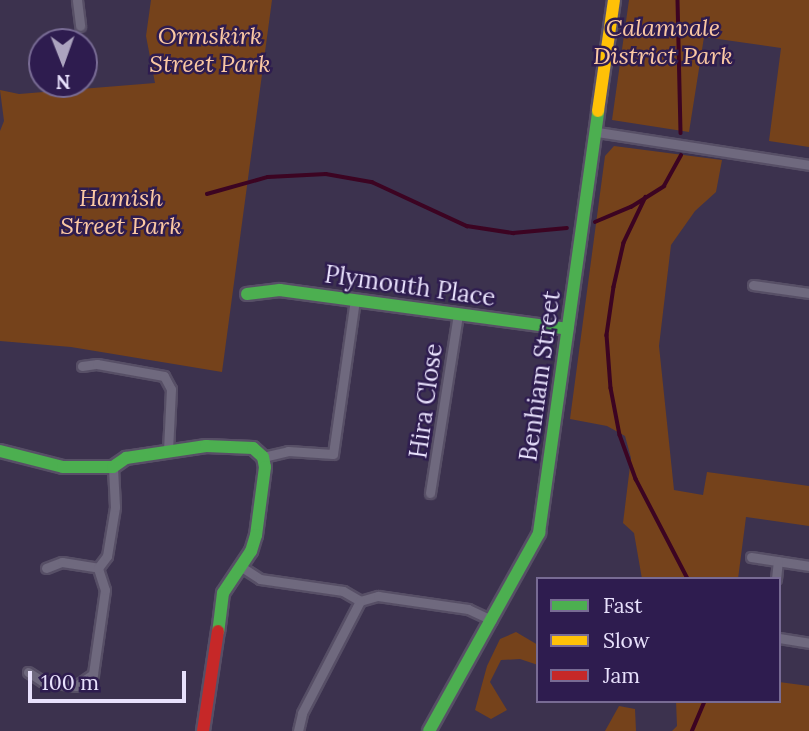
<!DOCTYPE html>
<style>
body{margin:0}
#map{position:relative;width:809px;height:731px;overflow:hidden;background:#3c324e;font-family:Lora,serif}
div>[style]{position:absolute}
[style*='--x']{left:calc(var(--x)*1px);top:calc(var(--y)*1px);width:calc(var(--w)*1px);rotate:calc(var(--a)*1deg)}
.green>*{inset:0;background:#75421b}
.stream>*{height:3.5px;margin:-1.75px;padding:0 1.75px;transform-origin:1.75px;border-radius:1.75px;background:#3c0422}
.roads{filter:drop-shadow(2px 0 #574f66) drop-shadow(-2px 0 #574f66) drop-shadow(0 2px #574f66) drop-shadow(0 -2px #574f66)}
.street>*{height:9px;margin:-4.5px;padding:0 4.5px;transform-origin:4.5px;border-radius:4.5px;background:#6f697e}
.fast>*{height:12px;margin:-6px;padding:0 6px;transform-origin:6px;border-radius:6px;background:#4caf50}
.slow>*{height:12px;margin:-6px;padding:0 6px;transform-origin:6px;border-radius:6px;background:#ffc107}
.jam>*{height:12px;margin:-6px;padding:0 6px;transform-origin:6px;border-radius:6px;background:#c62828}
span{translate:-50% -50%;white-space:nowrap;text-align:center;line-height:1.15;-webkit-text-stroke:5px #2e1c4f;paint-order:stroke}
.park-label{font-size:24px;color:#fac7a3;font-style:italic}
.street-label{font-size:24px;color:#e8e1fc}
.legend{position:absolute;left:536px;top:577px;width:245px;height:126px;box-sizing:border-box;background:#2e1c4f;border:2px solid #786b94;margin:0;padding:9px 12px;list-style:none;font-size:21px;color:#e8e1fc}
.legend li{display:flex;align-items:center;gap:14px;height:35px}
.legend b{width:35px;border:2px solid #786b94}
.north{position:absolute;left:28px;top:28px;width:70px;height:70px;box-sizing:border-box;background:#2e1c4f;border:2px solid #786b94;border-radius:50%;rotate:179deg;font-size:19px;font-weight:700;line-height:28px;text-align:center;color:#e8e1fc}
.north::after{content:'';display:block;margin:auto;width:24px;height:32px;background:#aca4bf;clip-path:polygon(50% 0,100% 100%,50% 72%,0 100%)}
.scale{position:absolute;left:28px;top:671px;width:158px;height:32px;box-sizing:border-box;border:4px solid #e8e1fc;border-top:0;padding-left:9px;font-size:21px;line-height:24px;white-space:nowrap;color:#e8e1fc;-webkit-text-stroke:5px #2e1c4f;paint-order:stroke}
</style>
<div id="map">
<div class="green">
<i style="clip-path:polygon(151px 0,272px 0,222px 372px,71px 347px,0 341px,0 131px,4px 121px,0 90px,19px 94px,155px 83px,146px 36px)"></i>
<i style="clip-path:polygon(629px 0,809px 0,809px 147px,769px 141px,781px 48px,704px 37px,689px 132px,612px 120px)"></i>
<i style="clip-path:polygon(614px 146px,722px 160px,716px 192px,695px 211px,671px 245px,659px 346px,674px 490px,703px 495px,707px 472px,809px 486px,809px 526px,746px 517px,738px 579px,642px 579px,634px 533px,623px 523px,631px 458px,625px 436px,607px 426px,570px 419px,605px 156px)"></i>
<i style="clip-path:polygon(516px 632px,538px 645px,538px 665px,520px 659px,501px 660px,490px 682px,507px 710px,491px 719px,475px 710px,487px 666px,500px 639px)"></i>
<i style="clip-path:polygon(779px 682px,809px 686px,809px 731px,672px 731px,677px 726px,676px 701px,779px 701px)"></i>
<i style="clip-path:polygon(619px 706px,635px 709px,636px 731px,605px 731px)"></i>
</div>
<div class="stream">
<i style="--x:678;--y:0;--w:133;--a:88.7"></i>
<i style="--x:207;--y:194;--w:63;--a:-15.6"></i>
<i style="--x:268;--y:177;--w:58;--a:-3"></i>
<i style="--x:326;--y:174;--w:47;--a:9.9"></i>
<i style="--x:372;--y:182;--w:105;--a:24.9"></i>
<i style="--x:467;--y:226;--w:47;--a:8.7"></i>
<i style="--x:513;--y:233;--w:54;--a:-5.3"></i>
<i style="--x:646;--y:197;--w:51;--a:115.6"></i>
<i style="--x:624;--y:243;--w:45;--a:102.8"></i>
<i style="--x:614;--y:287;--w:49;--a:98.3"></i>
<i style="--x:607;--y:335;--w:53;--a:85.7"></i>
<i style="--x:611;--y:388;--w:48;--a:79.2"></i>
<i style="--x:620;--y:435;--w:47;--a:70"></i>
<i style="--x:636;--y:479;--w:113;--a:62.5"></i>
<i style="--x:595;--y:222;--w:39;--a:-23"></i>
<i style="--x:631;--y:207;--w:39;--a:-32"></i>
<i style="--x:664;--y:186;--w:35;--a:-61"></i>
<i style="--x:692;--y:731;--w:33;--a:-67"></i>
</div>
<div class="roads">
<div class="street">
<i style="--x:77;--y:0;--w:26;--a:83"></i>
<i style="--x:597;--y:132;--w:215;--a:8.8"></i>
<i style="--x:753;--y:285;--w:57;--a:8.1"></i>
<i style="--x:82;--y:366;--w:15;--a:-8"></i>
<i style="--x:97;--y:364;--w:68;--a:10.2"></i>
<i style="--x:164;--y:376;--w:15;--a:62"></i>
<i style="--x:171;--y:389;--w:62;--a:92.8"></i>
<i style="--x:263;--y:457;--w:26;--a:-13"></i>
<i style="--x:288;--y:451;--w:45;--a:3.8"></i>
<i style="--x:333;--y:454;--w:156;--a:-81.9"></i>
<i style="--x:430;--y:493;--w:181;--a:-81.1"></i>
<i style="--x:751;--y:557;--w:59;--a:8.8"></i>
<i style="--x:240;--y:566;--w:24;--a:33"></i>
<i style="--x:260;--y:579;--w:84;--a:8.2"></i>
<i style="--x:343;--y:591;--w:20;--a:30"></i>
<i style="--x:360;--y:601;--w:19;--a:-16"></i>
<i style="--x:378;--y:596;--w:91;--a:8.2"></i>
<i style="--x:468;--y:609;--w:26;--a:25"></i>
<i style="--x:46;--y:568;--w:17;--a:-21"></i>
<i style="--x:62;--y:562;--w:36;--a:9"></i>
<i style="--x:776;--y:579;--w:18;--a:-84"></i>
<i style="--x:779;--y:638;--w:30;--a:9"></i>
<i style="--x:28;--y:672;--w:17;--a:33"></i>
<i style="--x:42;--y:681;--w:34;--a:8"></i>
<i style="--x:76;--y:686;--w:21;--a:-35"></i>
<i style="--x:93;--y:674;--w:85;--a:-81.9"></i>
<i style="--x:105;--y:590;--w:23;--a:-108"></i>
<i style="--x:98;--y:568;--w:15;--a:-53"></i>
<i style="--x:107;--y:556;--w:50;--a:-80.7"></i>
<i style="--x:115;--y:507;--w:40;--a:-92.9"></i>
<i style="--x:298;--y:731;--w:18;--a:-77"></i>
<i style="--x:302;--y:713;--w:126;--a:-62.6"></i>
</div>
<div class="fast">
<i style="--x:247;--y:294;--w:33;--a:-7"></i>
<i style="--x:280;--y:290;--w:290;--a:7.7"></i>
<i style="--x:0;--y:451;--w:65;--a:14.3"></i>
<i style="--x:63;--y:467;--w:50;--a:0"></i>
<i style="--x:113;--y:467;--w:16;--a:-35"></i>
<i style="--x:126;--y:458;--w:81;--a:-8.5"></i>
<i style="--x:206;--y:446;--w:47;--a:2.4"></i>
<i style="--x:253;--y:448;--w:13;--a:42"></i>
<i style="--x:263;--y:457;--w:10;--a:79"></i>
<i style="--x:265;--y:467;--w:69;--a:97.5"></i>
<i style="--x:256;--y:535;--w:17;--a:107"></i>
<i style="--x:251;--y:551;--w:50;--a:123.7"></i>
<i style="--x:223;--y:593;--w:38;--a:97"></i>
<i style="--x:429;--y:731;--w:227;--a:-60.9"></i>
<i style="--x:539;--y:533;--w:426;--a:-82"></i>
</div>
<div class="slow">
<i style="--x:598;--y:111;--w:112;--a:-81.8"></i>
</div>
<div class="jam">
<i style="--x:203;--y:731;--w:101;--a:-81.5"></i>
</div>
</div>
<div class="park-label">
<span style="left:663px;top:42px">Calamvale<br>District Park</span>
<span style="left:210px;top:50px">Ormskirk<br>Street Park</span>
<span style="left:121px;top:212px">Hamish<br>Street Park</span>
</div>
<div class="street-label">
<span style="left:410px;top:286px;rotate:8deg">Plymouth Place</span>
<span style="left:540px;top:376px;rotate:-82deg">Benhiam Street</span>
<span style="left:426px;top:401px;rotate:-82deg">Hira Close</span>
</div>
<ul class="legend">
<li><b style="height:9px;background:#4caf50"></b>Fast</li>
<li><b style="height:9px;background:#ffc107"></b>Slow</li>
<li><b style="height:9px;background:#c62828"></b>Jam</li>
</ul>
<div class="north">N</div>
<div class="scale">100 m</div>
</div>
